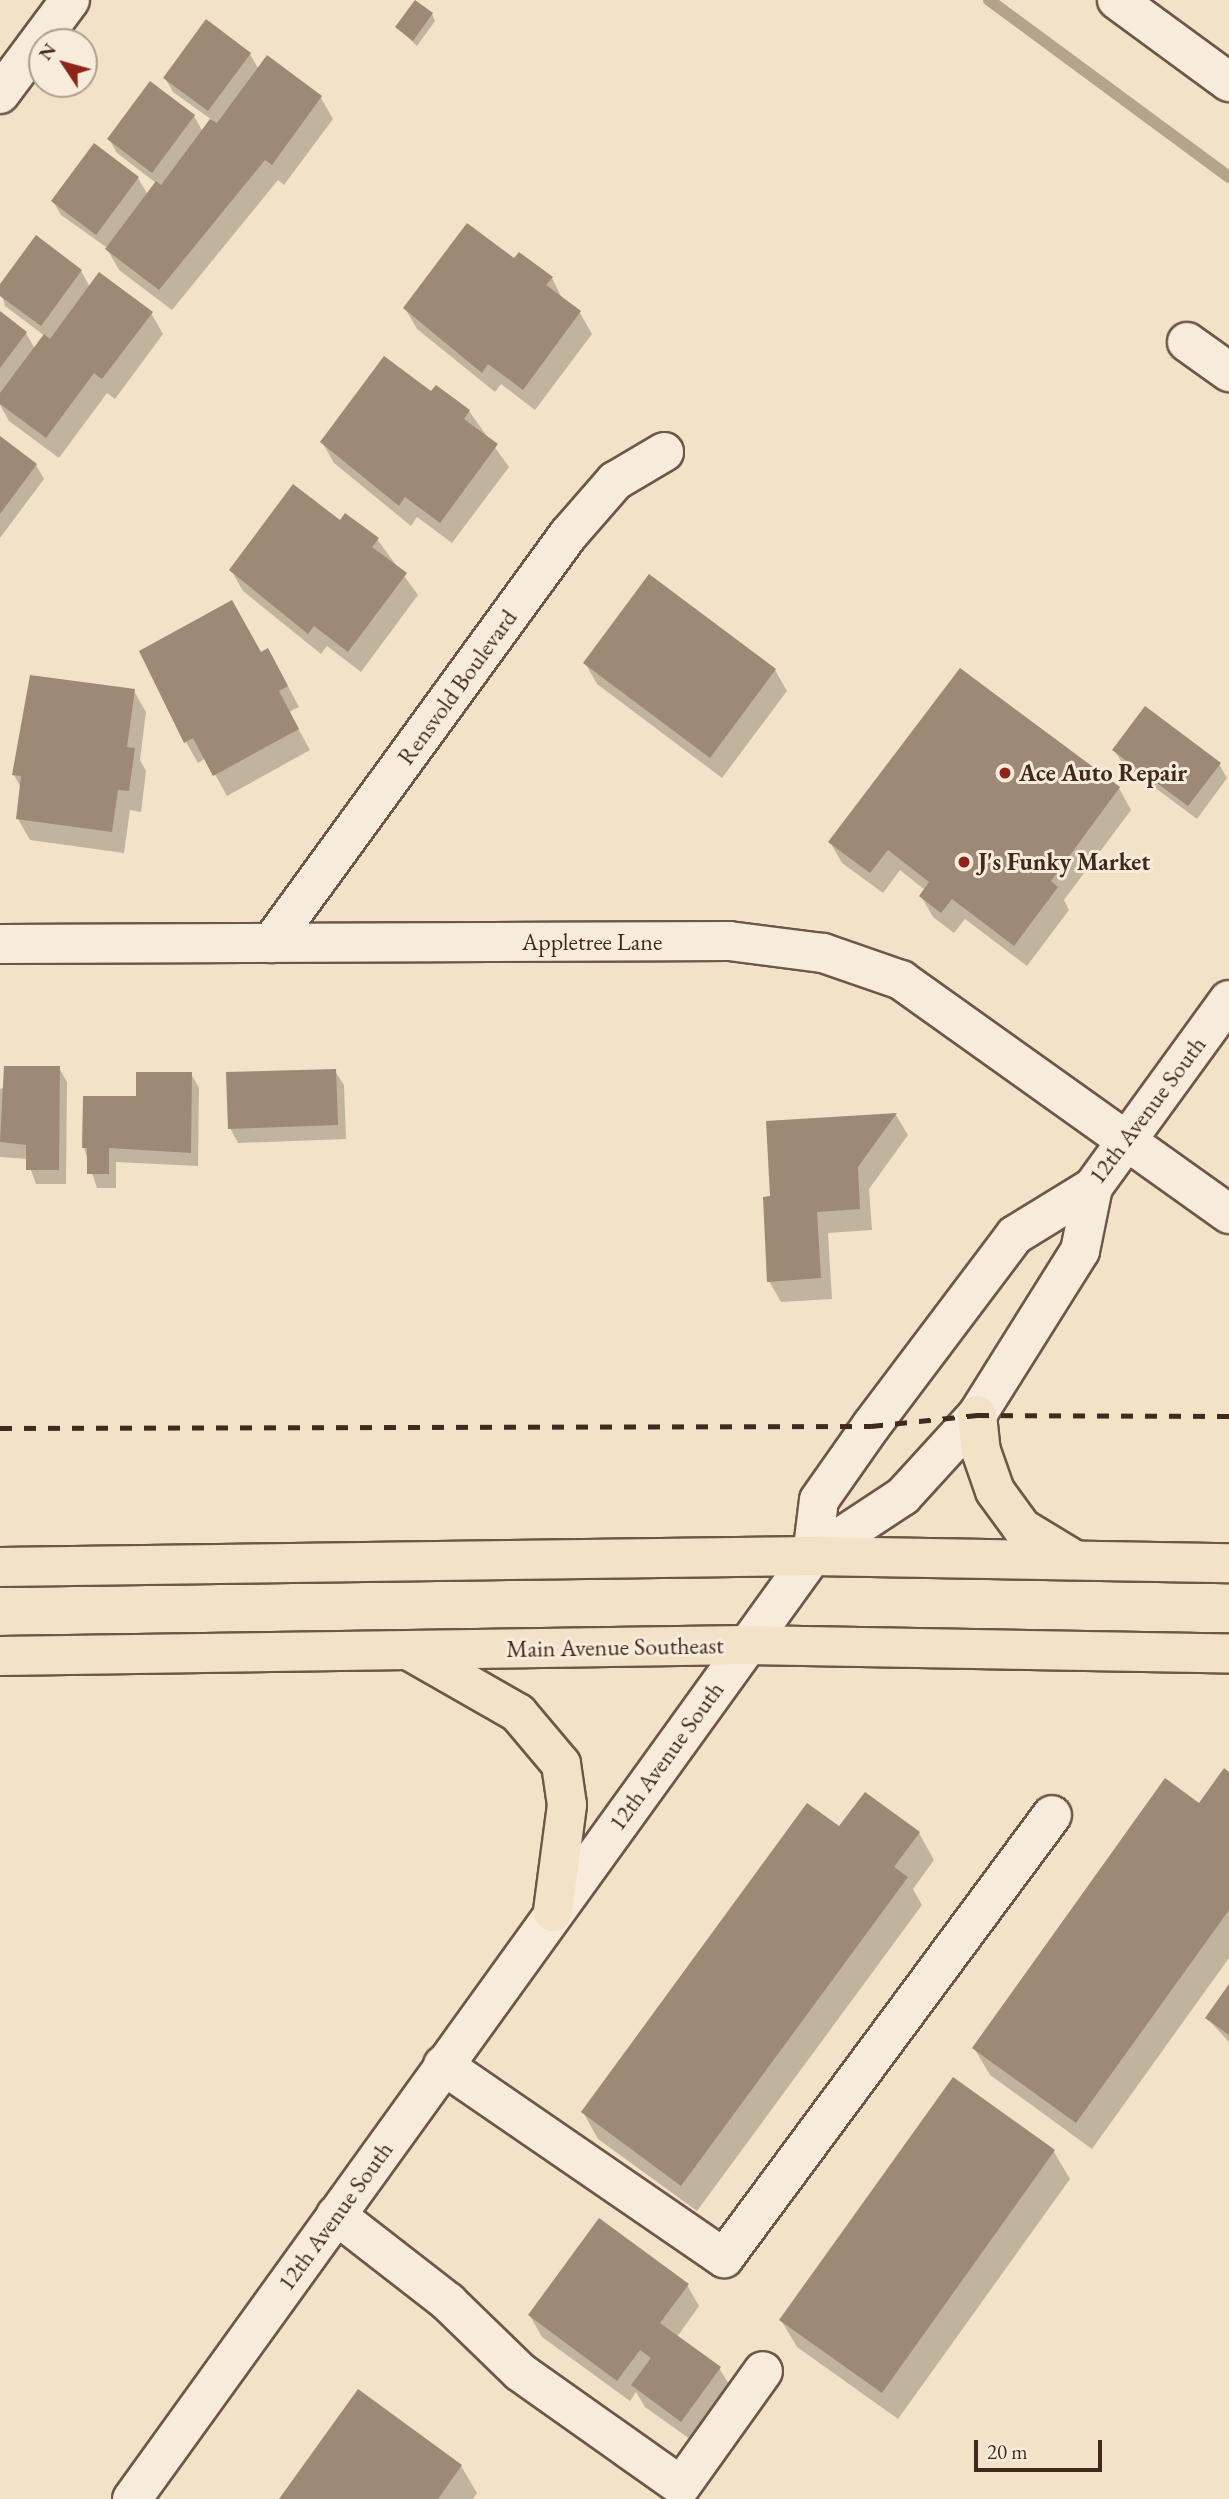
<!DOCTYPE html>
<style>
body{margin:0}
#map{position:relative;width:1229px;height:2499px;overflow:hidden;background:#f2e2c7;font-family:"EB Garamond",serif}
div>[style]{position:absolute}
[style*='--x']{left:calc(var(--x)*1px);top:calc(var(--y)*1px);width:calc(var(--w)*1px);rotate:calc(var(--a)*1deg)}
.shadow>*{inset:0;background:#0003}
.stream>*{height:12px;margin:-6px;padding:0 6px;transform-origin:6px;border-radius:6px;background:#b6a38e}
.building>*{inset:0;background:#9e8976}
.roads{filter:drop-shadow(2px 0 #6e5748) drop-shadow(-2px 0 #6e5748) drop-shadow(0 2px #6e5748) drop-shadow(0 -2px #6e5748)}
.minor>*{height:38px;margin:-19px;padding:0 19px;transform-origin:19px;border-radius:19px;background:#f7ecdb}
.major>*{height:38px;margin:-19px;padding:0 19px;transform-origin:19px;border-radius:19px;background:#f2e2c7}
.rail>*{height:5px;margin-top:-2.5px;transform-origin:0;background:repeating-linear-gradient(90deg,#42291e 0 12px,transparent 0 24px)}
.dots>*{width:19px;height:19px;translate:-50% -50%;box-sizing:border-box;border:4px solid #f7ecdb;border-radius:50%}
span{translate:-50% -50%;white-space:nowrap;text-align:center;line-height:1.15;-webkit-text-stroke:6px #f7ecdb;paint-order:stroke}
.street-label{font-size:24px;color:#42291e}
.poi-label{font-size:24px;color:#42291e;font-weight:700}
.left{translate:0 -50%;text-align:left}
.north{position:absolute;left:28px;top:28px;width:70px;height:70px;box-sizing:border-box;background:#f7ecdb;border:2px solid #af9e8f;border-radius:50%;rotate:306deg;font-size:19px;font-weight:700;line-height:28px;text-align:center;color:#42291e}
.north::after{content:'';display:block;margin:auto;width:24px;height:32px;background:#8f2418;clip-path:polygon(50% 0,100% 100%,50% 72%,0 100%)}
.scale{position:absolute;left:974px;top:2440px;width:128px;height:32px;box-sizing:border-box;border:4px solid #42291e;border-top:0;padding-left:9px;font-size:21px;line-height:24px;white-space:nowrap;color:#42291e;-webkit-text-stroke:5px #f7ecdb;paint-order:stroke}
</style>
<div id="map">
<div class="shadow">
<i style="clip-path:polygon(432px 14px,435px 21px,417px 46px,397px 27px)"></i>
<i style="clip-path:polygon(250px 54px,259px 70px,321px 98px,333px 119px,284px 185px,278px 180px,172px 310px,119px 270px,106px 247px,61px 215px,53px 201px,138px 178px,148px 195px,156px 183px,117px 153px,109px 139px,194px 116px,203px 132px,212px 120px,173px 92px,165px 78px)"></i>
<i style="clip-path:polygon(519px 254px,552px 278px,563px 300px,580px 313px,592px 334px,535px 410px,501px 384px,495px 392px,417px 329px,405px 308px,515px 260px)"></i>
<i style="clip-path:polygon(81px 271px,90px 287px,151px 313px,163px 334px,115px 399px,107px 393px,59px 458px,9px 421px,0 405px,0 314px,26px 333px,35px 349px,45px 336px,5px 306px,0 287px)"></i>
<i style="clip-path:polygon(431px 393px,469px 411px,509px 467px,452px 543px,417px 517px,411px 526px,334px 463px,322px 442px)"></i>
<i style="clip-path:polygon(0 438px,36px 465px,44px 479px,0 538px)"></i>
<i style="clip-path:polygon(377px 539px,418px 595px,361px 672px,327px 646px,321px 654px,243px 591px,231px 570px)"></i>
<i style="clip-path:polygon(261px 654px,280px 671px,299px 707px,289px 712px,310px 750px,227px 796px,206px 758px,198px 763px,186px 742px)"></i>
<i style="clip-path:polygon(585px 663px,775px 670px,787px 691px,722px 778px,597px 684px)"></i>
<i style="clip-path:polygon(961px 670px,1119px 788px,1131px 810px,1064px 900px,1069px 910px,1027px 966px,965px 919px,954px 933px,933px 917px,921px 896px,925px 890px,900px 870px,883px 893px,842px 863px,830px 842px)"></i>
<i style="clip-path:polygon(134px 691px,146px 712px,140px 760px,146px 771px,141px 812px,130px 810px,124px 853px,30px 840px,18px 819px,21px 788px,14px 775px)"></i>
<i style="clip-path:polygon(1114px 750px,1219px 764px,1227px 778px,1197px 819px,1123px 764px)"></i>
<i style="clip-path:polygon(59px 1068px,67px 1082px,66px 1184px,36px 1184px,27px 1159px,0 1157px,0 1089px)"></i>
<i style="clip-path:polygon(335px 1071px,344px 1085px,346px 1139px,238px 1143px,230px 1128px)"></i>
<i style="clip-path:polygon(191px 1074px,199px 1088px,198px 1166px,116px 1162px,116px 1188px,97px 1188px,84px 1148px,137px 1098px)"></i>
<i style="clip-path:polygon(896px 1115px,908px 1135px,869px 1189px,872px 1230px,828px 1233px,832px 1299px,781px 1302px,769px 1281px,772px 1198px,768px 1123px)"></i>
<i style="clip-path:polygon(1229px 1774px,1229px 1958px,1092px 2149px,990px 2075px,974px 2048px)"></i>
<i style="clip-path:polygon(840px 1829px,919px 1833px,934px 1860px,913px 1889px,922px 1905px,697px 2211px,598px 2139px,583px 2112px)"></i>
<i style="clip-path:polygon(1229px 1987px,1229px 2042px,1207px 2018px)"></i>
<i style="clip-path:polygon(953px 2079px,1054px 2152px,1070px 2179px,898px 2419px,797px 2347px,781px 2320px)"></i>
<i style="clip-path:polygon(687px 2285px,699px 2306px,677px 2337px,719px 2368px,732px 2389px,694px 2442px,645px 2407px,636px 2392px,630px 2401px,542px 2337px,530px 2316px)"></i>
<i style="clip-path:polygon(358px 2392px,461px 2466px,477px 2493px,473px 2499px,281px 2499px)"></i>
</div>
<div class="stream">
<i style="--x:989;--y:0;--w:298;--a:36.4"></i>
</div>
<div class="building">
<i style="clip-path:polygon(415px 0,433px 13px,413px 41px,395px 27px)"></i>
<i style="clip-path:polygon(206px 19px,251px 53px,208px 111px,163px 78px)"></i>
<i style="clip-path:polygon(267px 55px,322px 96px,272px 165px,265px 160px,159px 290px,105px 249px,156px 181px,161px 185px,210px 119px,217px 123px)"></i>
<i style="clip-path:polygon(150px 81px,195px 115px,152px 173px,107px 139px)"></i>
<i style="clip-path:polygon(94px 143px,139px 177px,96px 235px,51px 201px)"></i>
<i style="clip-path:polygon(467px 223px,514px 258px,519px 252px,553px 277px,546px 285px,581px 311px,523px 390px,488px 364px,482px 373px,403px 308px)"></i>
<i style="clip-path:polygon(36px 235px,82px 270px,41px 326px,0 296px,0 284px)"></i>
<i style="clip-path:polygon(99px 272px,153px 312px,102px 379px,94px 373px,46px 438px,0 404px,0 393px,44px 334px,50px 339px)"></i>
<i style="clip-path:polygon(0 311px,27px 332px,0 368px)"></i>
<i style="clip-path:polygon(384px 356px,431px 391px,436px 385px,470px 410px,464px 419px,498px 444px,440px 523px,405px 497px,399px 506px,320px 442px)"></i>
<i style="clip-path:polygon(0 436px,37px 464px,0 514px)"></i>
<i style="clip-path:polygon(293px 484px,340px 520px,345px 513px,379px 538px,372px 547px,407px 573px,348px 652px,314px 626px,308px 634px,229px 570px)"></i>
<i style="clip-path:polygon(649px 574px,776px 669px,710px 758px,583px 663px)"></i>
<i style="clip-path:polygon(232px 600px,261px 652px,268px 648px,288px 686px,279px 691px,299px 729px,213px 776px,193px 738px,184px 743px,139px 651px)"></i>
<i style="clip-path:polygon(960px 668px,1120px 787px,1051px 881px,1058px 887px,1014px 946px,952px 899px,941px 913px,919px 896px,929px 882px,888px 850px,870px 873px,828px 842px)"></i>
<i style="clip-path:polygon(30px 675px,135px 689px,127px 747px,135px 748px,129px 791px,118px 790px,112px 832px,16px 819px,21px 776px,12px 775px)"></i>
<i style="clip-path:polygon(1145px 706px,1221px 763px,1188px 806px,1112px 750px)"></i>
<i style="clip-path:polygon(4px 1066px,60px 1066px,59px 1170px,26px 1170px,26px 1145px,0 1142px)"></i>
<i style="clip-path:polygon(336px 1069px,338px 1125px,228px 1129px,226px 1072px)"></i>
<i style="clip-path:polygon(136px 1072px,192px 1072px,191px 1153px,109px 1148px,109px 1174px,87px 1174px,87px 1148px,82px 1148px,83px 1096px,136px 1096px)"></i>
<i style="clip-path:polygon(897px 1113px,858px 1167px,860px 1209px,817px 1212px,821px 1278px,767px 1282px,763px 1197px,770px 1196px,766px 1121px)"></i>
<i style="clip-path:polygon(1224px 1768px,1229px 1772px,1229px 1910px,1076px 2123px,972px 2048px,1165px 1778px,1199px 1803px)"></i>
<i style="clip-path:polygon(865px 1792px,920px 1832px,894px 1867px,908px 1877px,681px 2186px,581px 2112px,807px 1803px,839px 1826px)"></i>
<i style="clip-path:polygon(1229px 1984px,1229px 2035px,1205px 2018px)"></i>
<i style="clip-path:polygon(953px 2077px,1055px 2150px,882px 2393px,779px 2320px)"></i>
<i style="clip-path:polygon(599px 2218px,689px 2284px,660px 2323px,721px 2367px,681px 2422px,631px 2385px,651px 2358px,640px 2350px,617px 2381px,528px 2315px)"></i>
<i style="clip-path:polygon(358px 2389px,462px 2465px,438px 2499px,279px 2499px)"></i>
</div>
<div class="roads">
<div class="minor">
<i style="--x:1117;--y:0;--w:139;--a:36.2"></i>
<i style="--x:0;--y:94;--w:117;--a:-53.3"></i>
<i style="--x:1187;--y:342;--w:52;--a:35.5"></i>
<i style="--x:271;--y:943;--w:505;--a:-53.95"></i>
<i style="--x:568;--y:535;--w:72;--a:-49"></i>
<i style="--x:615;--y:481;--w:57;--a:-30.6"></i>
<i style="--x:0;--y:944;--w:729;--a:-0.24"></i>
<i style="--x:729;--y:941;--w:95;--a:7.3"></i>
<i style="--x:823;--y:953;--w:83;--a:19.1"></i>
<i style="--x:901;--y:980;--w:403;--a:35.5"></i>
<i style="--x:812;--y:1556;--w:109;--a:-33.4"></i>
<i style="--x:903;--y:1496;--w:110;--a:-47.6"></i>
<i style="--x:977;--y:1415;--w:194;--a:-57.9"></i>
<i style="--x:1080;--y:1251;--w:65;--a:-78.5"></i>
<i style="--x:443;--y:2065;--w:341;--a:34.5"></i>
<i style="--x:724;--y:2258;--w:551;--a:-53.48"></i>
<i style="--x:336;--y:2215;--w:142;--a:37.8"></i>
<i style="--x:448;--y:2302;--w:100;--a:44.2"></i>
<i style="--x:520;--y:2372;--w:197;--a:35.3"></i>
<i style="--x:681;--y:2486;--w:141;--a:-54.5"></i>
<i style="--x:132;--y:2499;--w:1163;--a:-54.2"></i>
<i style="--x:812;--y:1556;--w:56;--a:-82.9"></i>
<i style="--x:819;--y:1500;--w:90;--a:-54.9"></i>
<i style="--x:871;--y:1426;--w:239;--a:-53"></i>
<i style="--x:1015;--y:1235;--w:92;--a:-31.6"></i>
<i style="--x:1093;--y:1187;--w:231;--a:-54"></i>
</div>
<div class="major">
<i style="--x:977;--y:1415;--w:36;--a:84"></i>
<i style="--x:981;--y:1451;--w:42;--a:70.7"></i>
<i style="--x:995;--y:1491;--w:46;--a:53.9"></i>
<i style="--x:1022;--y:1528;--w:60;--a:31.3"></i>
<i style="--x:0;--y:1567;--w:812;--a:-0.78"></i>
<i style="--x:812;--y:1556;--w:417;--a:1"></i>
<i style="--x:408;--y:1650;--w:127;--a:29.8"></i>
<i style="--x:518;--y:1713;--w:67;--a:49.9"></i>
<i style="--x:561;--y:1764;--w:41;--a:81.7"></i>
<i style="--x:567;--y:1805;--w:108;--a:97.5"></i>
<i style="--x:0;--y:1656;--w:747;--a:-0.84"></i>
<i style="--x:747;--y:1645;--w:482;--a:1"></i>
</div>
</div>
<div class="rail">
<i style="--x:0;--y:1428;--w:871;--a:-0.13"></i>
<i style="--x:871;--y:1426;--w:107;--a:-5.9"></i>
<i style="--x:977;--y:1415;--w:252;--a:0.2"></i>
</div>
<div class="dots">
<i style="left:1005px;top:773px;background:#8f2418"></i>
<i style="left:964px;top:862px;background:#8f2418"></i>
</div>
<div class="street-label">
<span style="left:457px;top:687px;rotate:-54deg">Rensvold Boulevard</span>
<span style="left:592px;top:942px">Appletree Lane</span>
<span style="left:1147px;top:1110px;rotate:-53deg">12th Avenue South</span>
<span style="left:615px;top:1647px;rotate:-1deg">Main Avenue Southeast</span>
<span style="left:666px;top:1756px;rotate:-54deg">12th Avenue South</span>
<span style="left:335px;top:2216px;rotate:-54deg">12th Avenue South</span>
</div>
<div class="poi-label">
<span class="left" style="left:1019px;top:773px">Ace Auto Repair</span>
<span class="left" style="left:978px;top:862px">J's Funky Market</span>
</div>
<div class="north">N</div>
<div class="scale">20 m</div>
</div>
